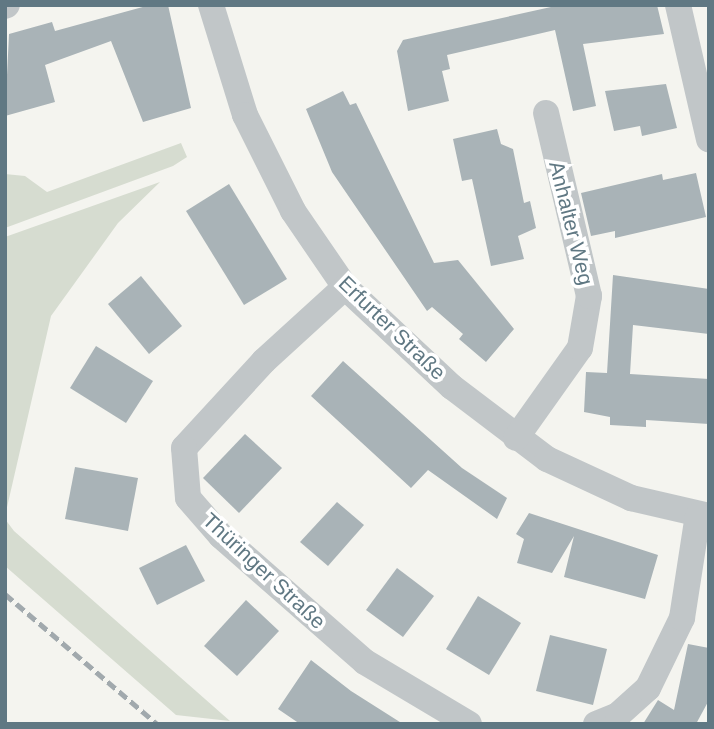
<!DOCTYPE html>
<meta charset="utf-8">
<style>
body{margin:0}
#map{position:relative;width:714px;height:729px;overflow:hidden;background:#f4f4ef;font-family:Arial,sans-serif}
div>[style]{position:absolute}
[style*='--x']{left:calc(var(--x)*1px);top:calc(var(--y)*1px);width:calc(var(--w)*1px);rotate:calc(var(--a)*1deg)}
.green>*{inset:0;background:#d6dcd0}
.building>*{inset:0;background:#a9b3b7}
.street>*{height:26px;margin:-13px;padding:0 13px;transform-origin:13px;border-radius:13px;background:#c1c6c8}
.rail>*{height:5px;margin-top:-2.5px;transform-origin:0;background:repeating-linear-gradient(90deg,#a1a9ad 0 10px,transparent 0 15px)}
span{translate:-50% -50%;white-space:nowrap;text-align:center;line-height:1.15;-webkit-text-stroke:7px #fff;paint-order:stroke}
.street-label{font-size:21px;color:#607883}
.frame{position:absolute;inset:0;border:7px solid #607883;pointer-events:none}
</style>
<div id="map">
<div class="green">
<i style="clip-path:polygon(181px 143px,187px 157px,173px 166px,5px 228px,5px 174px,25px 176px,47px 192px)"></i>
<i style="clip-path:polygon(160px 182px,118px 223px,51px 316px,5px 516px,5px 237px)"></i>
<i style="clip-path:polygon(5px 519px,14px 531px,230px 721px,176px 715px,5px 566px)"></i>
</div>
<div class="building">
<i style="clip-path:polygon(150px 5px,168px 5px,191px 108px,143px 122px,111px 41px,45px 65px,55px 102px,5px 116px,9px 34px,52px 22px,55px 31px)"></i>
<i style="clip-path:polygon(560px 5px,657px 5px,664px 34px,583px 44px,596px 106px,573px 111px,555px 30px,447px 55px,450px 69px,442px 71px,449px 101px,408px 111px,397px 51px,403px 40px)"></i>
<i style="clip-path:polygon(666px 84px,677px 128px,642px 136px,640px 126px,614px 131px,605px 91px)"></i>
<i style="clip-path:polygon(343px 91px,350px 105px,356px 103px,434px 263px,458px 260px,514px 329px,486px 362px,459px 339px,463px 334px,432px 307px,427px 311px,332px 172px,306px 109px)"></i>
<i style="clip-path:polygon(497px 129px,501px 144px,513px 149px,524px 203px,530px 201px,536px 228px,518px 236px,524px 259px,491px 266px,472px 179px,462px 181px,453px 139px)"></i>
<i style="clip-path:polygon(696px 173px,706px 217px,615px 238px,615px 231px,591px 236px,581px 193px,662px 174px,663px 180px)"></i>
<i style="clip-path:polygon(229px 184px,287px 279px,244px 305px,186px 211px)"></i>
<i style="clip-path:polygon(613px 275px,709px 289px,709px 334px,633px 325px,630px 374px,709px 379px,709px 424px,646px 420px,646px 427px,610px 425px,610px 417px,584px 412px,586px 372px,607px 373px)"></i>
<i style="clip-path:polygon(141px 276px,182px 326px,149px 354px,108px 304px)"></i>
<i style="clip-path:polygon(96px 346px,153px 381px,126px 423px,70px 388px)"></i>
<i style="clip-path:polygon(343px 361px,462px 468px,507px 498px,497px 519px,428px 470px,411px 488px,311px 396px)"></i>
<i style="clip-path:polygon(245px 434px,282px 468px,239px 513px,203px 478px)"></i>
<i style="clip-path:polygon(75px 467px,138px 478px,128px 531px,65px 519px)"></i>
<i style="clip-path:polygon(337px 502px,364px 525px,328px 566px,300px 542px)"></i>
<i style="clip-path:polygon(529px 513px,658px 555px,645px 599px,564px 577px,574px 536px,552px 573px,517px 563px,524px 539px,516px 534px)"></i>
<i style="clip-path:polygon(186px 545px,205px 581px,157px 605px,139px 568px)"></i>
<i style="clip-path:polygon(397px 568px,434px 596px,403px 637px,366px 610px)"></i>
<i style="clip-path:polygon(478px 596px,521px 623px,489px 675px,446px 649px)"></i>
<i style="clip-path:polygon(246px 600px,279px 631px,237px 676px,204px 646px)"></i>
<i style="clip-path:polygon(550px 635px,607px 649px,593px 705px,536px 691px)"></i>
<i style="clip-path:polygon(688px 644px,709px 648px,709px 700px,696px 724px,643px 724px,658px 700px,674px 710px)"></i>
<i style="clip-path:polygon(311px 660px,351px 691px,403px 724px,300px 724px,278px 709px)"></i>
</div>
<div class="street">
<i style="--x:211;--y:5;--w:115;--a:72.8"></i>
<i style="--x:245;--y:115;--w:107;--a:63.4"></i>
<i style="--x:293;--y:211;--w:92;--a:55.6"></i>
<i style="--x:345;--y:287;--w:146;--a:43.1"></i>
<i style="--x:452;--y:387;--w:119;--a:37.2"></i>
<i style="--x:547;--y:459;--w:93;--a:24.9"></i>
<i style="--x:631;--y:498;--w:80;--a:13"></i>
<i style="--x:678;--y:5;--w:138;--a:77"></i>
<i style="--x:5;--y:6;--w:2;--a:-27"></i>
<i style="--x:345;--y:287;--w:110;--a:137.6"></i>
<i style="--x:264;--y:361;--w:118;--a:132.6"></i>
<i style="--x:184;--y:448;--w:50;--a:85.4"></i>
<i style="--x:188;--y:498;--w:50;--a:49"></i>
<i style="--x:221;--y:536;--w:191;--a:41.2"></i>
<i style="--x:365;--y:662;--w:121;--a:30.8"></i>
<i style="--x:516;--y:438;--w:110;--a:-54.6"></i>
<i style="--x:580;--y:348;--w:53;--a:-80.2"></i>
<i style="--x:589;--y:296;--w:188;--a:-103.2"></i>
<i style="--x:596;--y:724;--w:24;--a:-22"></i>
<i style="--x:618;--y:715;--w:40;--a:-42"></i>
<i style="--x:648;--y:688;--w:78;--a:-64.1"></i>
<i style="--x:682;--y:618;--w:104;--a:-81.2"></i>
</div>
<div class="rail">
<i style="--x:5;--y:594;--w:200;--a:40.5"></i>
</div>
<div class="street-label">
<span style="left:571px;top:223px;rotate:76deg">Anhalter Weg</span>
<span style="left:392px;top:328px;rotate:44deg">Erfurter Straße</span>
<span style="left:264px;top:571px;rotate:43deg">Thüringer Straße</span>
</div>
<div class="frame"></div>
</div>
